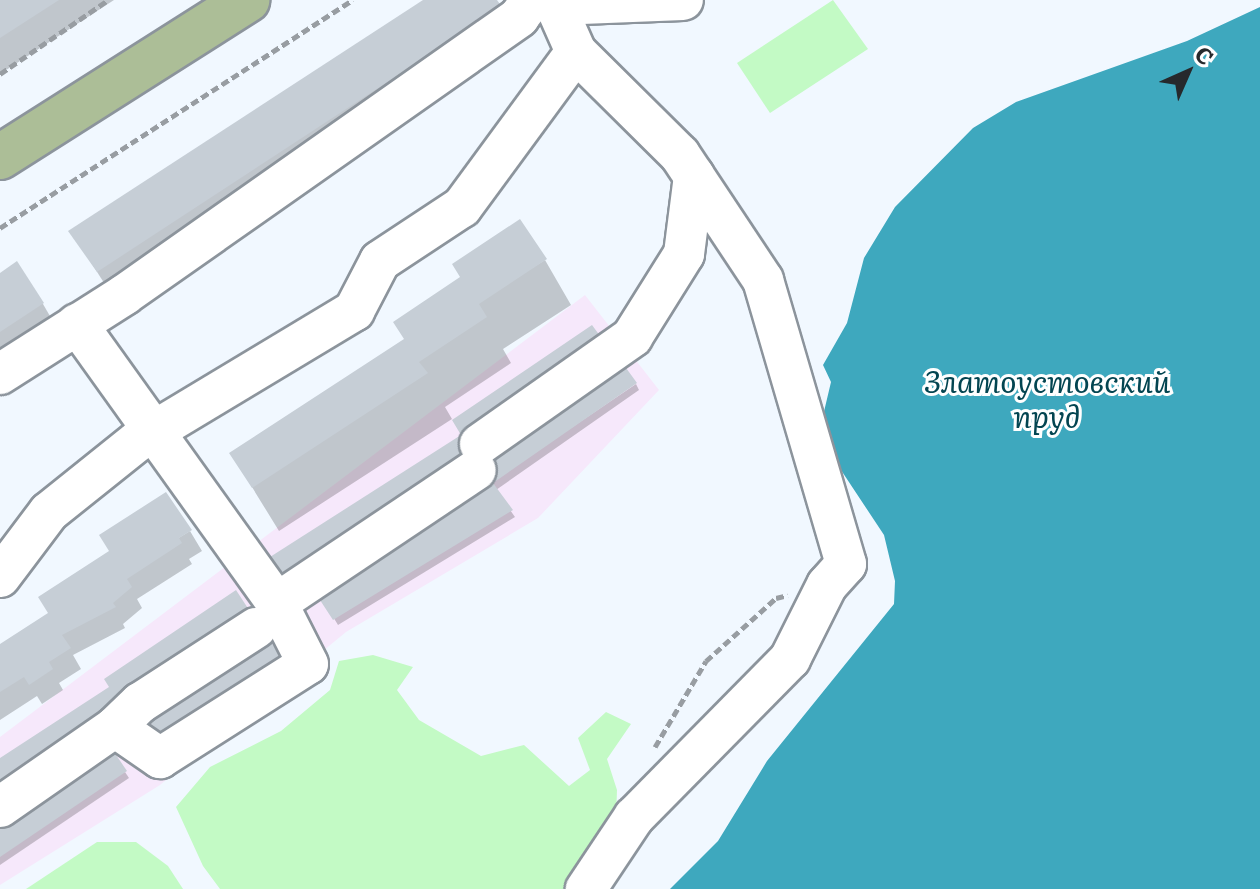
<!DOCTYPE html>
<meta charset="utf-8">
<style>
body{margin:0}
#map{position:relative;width:1260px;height:889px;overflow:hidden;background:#f1f8ff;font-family:Literata,serif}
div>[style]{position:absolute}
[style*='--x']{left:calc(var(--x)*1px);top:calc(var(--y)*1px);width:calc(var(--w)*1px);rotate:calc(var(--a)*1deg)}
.industrial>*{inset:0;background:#f6e8fb}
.green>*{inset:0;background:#c3fac5}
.water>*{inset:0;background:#3ea8be}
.shadow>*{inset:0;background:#0003}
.building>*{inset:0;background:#c6ced6}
.path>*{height:5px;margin-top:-2.5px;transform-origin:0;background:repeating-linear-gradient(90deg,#989da2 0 8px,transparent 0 12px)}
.roads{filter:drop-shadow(2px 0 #8c949c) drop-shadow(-2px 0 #8c949c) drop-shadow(0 2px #8c949c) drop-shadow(0 -2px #8c949c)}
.minor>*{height:40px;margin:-20px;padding:0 20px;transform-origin:20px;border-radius:20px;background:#fff}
.major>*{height:44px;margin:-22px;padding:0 22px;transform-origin:22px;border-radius:22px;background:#acbe97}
span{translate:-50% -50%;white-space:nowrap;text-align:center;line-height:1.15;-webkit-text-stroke:6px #fff;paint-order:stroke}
.water-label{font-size:30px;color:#034551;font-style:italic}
.north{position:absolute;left:1148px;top:32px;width:80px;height:80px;-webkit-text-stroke:6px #fff;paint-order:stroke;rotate:45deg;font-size:22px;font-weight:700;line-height:32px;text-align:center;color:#26292c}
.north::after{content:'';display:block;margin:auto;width:28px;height:36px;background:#26292c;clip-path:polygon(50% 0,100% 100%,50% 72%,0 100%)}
</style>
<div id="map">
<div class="industrial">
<i style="clip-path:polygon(585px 295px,659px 390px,538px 518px,346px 632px,160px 785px,0 885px,0 737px)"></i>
</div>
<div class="green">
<i style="clip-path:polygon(833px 0,868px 49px,770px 113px,737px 63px)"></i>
<i style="clip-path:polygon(373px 655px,413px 667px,397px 690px,419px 720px,481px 756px,524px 745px,569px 786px,590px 770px,578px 738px,606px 712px,631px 724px,607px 759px,617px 790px,616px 819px,571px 889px,220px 889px,203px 866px,176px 807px,210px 767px,281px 731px,330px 690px,339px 661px)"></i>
<i style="clip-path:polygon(97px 842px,136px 842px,168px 866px,183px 889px,26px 889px)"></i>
</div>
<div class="water">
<i style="clip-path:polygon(1260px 7px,1260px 889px,670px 889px,718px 841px,767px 761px,894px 604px,895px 581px,884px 535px,835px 461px,822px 420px,831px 382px,823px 365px,847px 323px,864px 258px,895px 207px,973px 128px,1016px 102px,1187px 41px)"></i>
</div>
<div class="shadow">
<i style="clip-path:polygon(0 0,114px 0,0 74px)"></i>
<i style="clip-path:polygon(427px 0,494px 0,500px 8px,113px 297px,71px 231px)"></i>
<i style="clip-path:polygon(545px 260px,571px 305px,503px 349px,511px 363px,445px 407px,452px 419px,279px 531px,231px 453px)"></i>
<i style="clip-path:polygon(0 275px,43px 304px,58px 330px,0 367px)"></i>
<i style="clip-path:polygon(636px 384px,639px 390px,496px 490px,515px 517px,338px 625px,321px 597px)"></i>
<i style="clip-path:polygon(190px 531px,202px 551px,189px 559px,192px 564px,137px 599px,142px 608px,123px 624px,125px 628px,73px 655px,81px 669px,59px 683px,63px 690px,42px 704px,37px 696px,0 720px,0 646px)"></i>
<i style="clip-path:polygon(125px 772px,129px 778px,0 865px,0 827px)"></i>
</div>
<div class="building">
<i style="clip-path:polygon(0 0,59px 0,0 38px)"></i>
<i style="clip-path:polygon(423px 0,497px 0,502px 7px,97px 272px,68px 231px)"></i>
<i style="clip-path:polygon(520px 219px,547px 259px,479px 304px,487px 317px,419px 362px,428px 373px,252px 488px,229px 453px,404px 339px,393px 322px,460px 277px,452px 264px)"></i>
<i style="clip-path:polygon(17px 261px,44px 303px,0 332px,0 273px)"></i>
<i style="clip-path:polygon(592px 325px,606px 344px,477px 459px,288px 587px,270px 557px,461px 435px,452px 420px)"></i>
<i style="clip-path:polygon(621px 361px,637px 383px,493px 483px,513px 510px,333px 620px,318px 597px,477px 459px)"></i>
<i style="clip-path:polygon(166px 492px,192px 530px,179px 538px,182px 543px,127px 579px,132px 587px,113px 603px,116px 607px,62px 635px,71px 648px,49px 662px,53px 669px,29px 685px,24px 677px,0 692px,0 644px,48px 613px,38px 597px,109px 551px,99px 535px)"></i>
<i style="clip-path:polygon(236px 590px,251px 613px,0 790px,0 758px,109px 687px,104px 679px)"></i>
<i style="clip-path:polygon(266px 635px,283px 659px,152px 745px,136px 723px)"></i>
<i style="clip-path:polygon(112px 749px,127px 771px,0 857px,0 825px)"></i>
</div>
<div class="path">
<i style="--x:0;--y:74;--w:131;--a:-34.4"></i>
<i style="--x:0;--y:228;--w:420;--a:-32.9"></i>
<i style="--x:655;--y:747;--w:100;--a:-59.3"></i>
<i style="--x:706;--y:661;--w:94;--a:-42"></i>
<i style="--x:776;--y:598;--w:12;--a:-14"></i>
</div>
<div class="roads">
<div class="minor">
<i style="--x:553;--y:0;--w:57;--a:66.1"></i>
<i style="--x:576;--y:52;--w:146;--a:44.7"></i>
<i style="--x:680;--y:155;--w:150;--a:56.4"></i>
<i style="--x:763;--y:280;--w:296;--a:73.7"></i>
<i style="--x:846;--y:564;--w:28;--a:132"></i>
<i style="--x:827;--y:585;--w:83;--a:116.6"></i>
<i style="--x:790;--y:659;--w:222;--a:134.6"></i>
<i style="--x:634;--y:817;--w:87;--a:123.7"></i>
<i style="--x:556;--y:5;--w:127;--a:-2.3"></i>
<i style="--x:77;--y:324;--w:343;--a:54.4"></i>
<i style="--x:277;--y:603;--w:239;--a:-33.8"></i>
<i style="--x:0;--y:374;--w:147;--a:-32.5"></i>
<i style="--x:124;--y:295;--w:483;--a:-35.1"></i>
<i style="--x:519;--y:17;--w:21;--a:-53"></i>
<i style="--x:480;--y:444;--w:186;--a:-35.1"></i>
<i style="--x:632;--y:337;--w:98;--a:-57.9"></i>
<i style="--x:684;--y:254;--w:79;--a:-82.7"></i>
<i style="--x:0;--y:577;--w:81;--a:-53"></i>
<i style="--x:49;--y:512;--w:115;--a:-38.7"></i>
<i style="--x:139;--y:440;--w:251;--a:-31"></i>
<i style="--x:354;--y:311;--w:56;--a:-62.5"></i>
<i style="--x:380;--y:261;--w:98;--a:-33.4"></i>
<i style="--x:462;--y:207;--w:192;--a:-53.7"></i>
<i style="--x:115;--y:727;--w:35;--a:-44"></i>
<i style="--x:140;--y:703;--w:138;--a:-32.9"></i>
<i style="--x:0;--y:807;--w:140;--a:-34.8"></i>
<i style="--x:115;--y:727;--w:55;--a:34.6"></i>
<i style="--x:160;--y:758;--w:175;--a:-32.4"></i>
<i style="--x:308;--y:664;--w:68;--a:-116.9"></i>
</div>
<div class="major">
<i style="--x:0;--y:157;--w:293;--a:-32.4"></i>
</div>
</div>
<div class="water-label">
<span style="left:1047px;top:397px">Златоустовский<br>пруд</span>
</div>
<div class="north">С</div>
</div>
